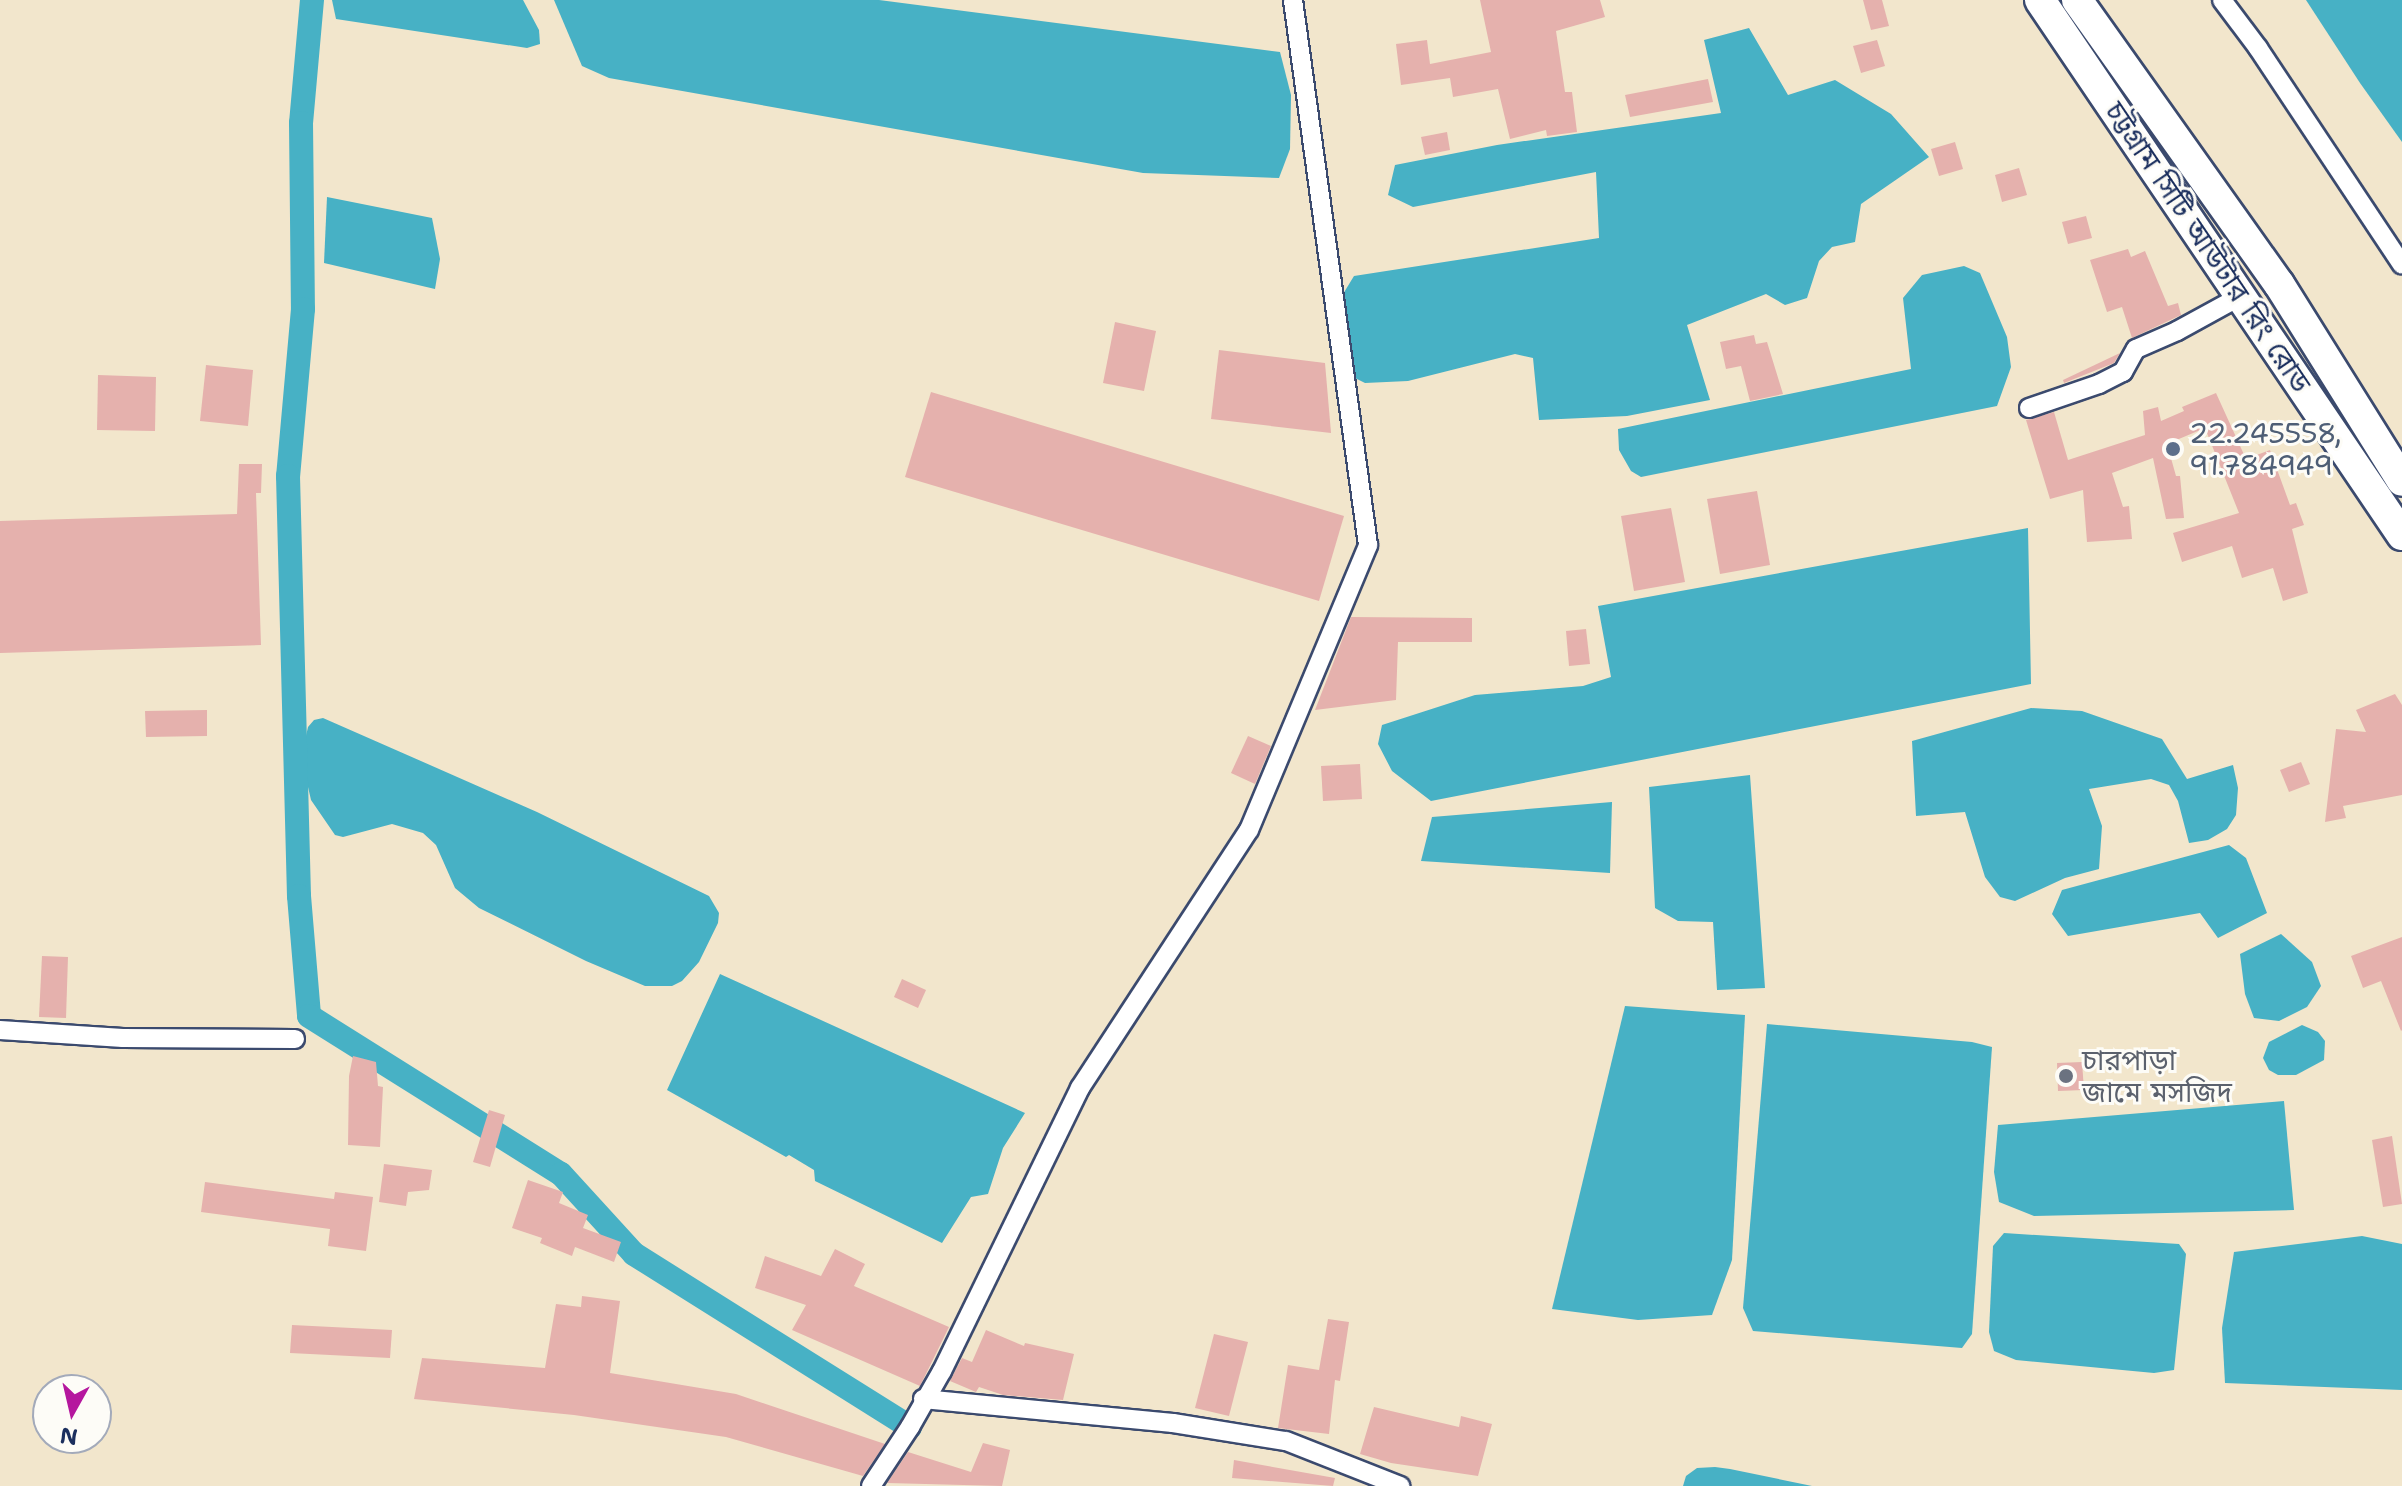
<!DOCTYPE html>
<meta charset="utf-8">
<style>
body{margin:0}
#map{position:relative;width:2402px;height:1486px;overflow:hidden;background:#f2e6cc;font-family:"Shantell Sans","Noto Sans Bengali",sans-serif}
div>[style]{position:absolute}
[style*='--x']{left:calc(var(--x)*1px);top:calc(var(--y)*1px);width:calc(var(--w)*1px);rotate:calc(var(--a)*1deg)}
.water>*{inset:0;background:#47b1c5}
.canal>*{height:24px;margin:-12px;padding:0 12px;transform-origin:12px;border-radius:12px;background:#47b1c5}
.building>*{inset:0;background:#e5b1ad}
.roads{filter:drop-shadow(2px 0 #3b4a6e) drop-shadow(-2px 0 #3b4a6e) drop-shadow(0 2px #3b4a6e) drop-shadow(0 -2px #3b4a6e)}
.street>*{height:18px;margin:-9px;padding:0 9px;transform-origin:9px;border-radius:9px;background:#fff}
.primary>*{height:30px;margin:-15px;padding:0 15px;transform-origin:15px;border-radius:15px;background:#fff}
.dots>*{width:22px;height:22px;translate:-50% -50%;box-sizing:border-box;border:4px solid #fdfcf7;border-radius:50%}
span{translate:-50% -50%;white-space:nowrap;text-align:center;line-height:1.15;-webkit-text-stroke:6px #fdfcf7;paint-order:stroke}
.street-label{font-size:28px;color:#1b2f5e}
.service-label{font-size:28px;color:#4e5e75}
.left{translate:0 -50%;text-align:left}
.worship-label{font-size:28px;color:#5b616d}
.north{position:absolute;left:32px;top:1374px;width:80px;height:80px;box-sizing:border-box;background:#fdfcf7;border:2px solid #a3aaba;border-radius:50%;rotate:188deg;font-size:22px;font-weight:700;line-height:32px;text-align:center;color:#1b2f5e}
.north::after{content:'';display:block;margin:auto;width:28px;height:36px;background:#b5179e;clip-path:polygon(50% 0,100% 100%,50% 72%,0 100%)}
</style>
<div id="map">
<div class="water">
<i style="clip-path:polygon(332px 0,523px 0,539px 30px,540px 44px,527px 48px,336px 19px)"></i>
<i style="clip-path:polygon(554px 0,879px 0,1280px 52px,1291px 95px,1290px 149px,1279px 178px,1143px 173px,609px 78px,582px 66px)"></i>
<i style="clip-path:polygon(2306px 0,2402px 0,2402px 142px,2360px 83px)"></i>
<i style="clip-path:polygon(1749px 28px,1788px 95px,1835px 80px,1891px 114px,1929px 157px,1861px 204px,1855px 242px,1832px 247px,1819px 261px,1807px 298px,1785px 305px,1766px 294px,1687px 325px,1710px 400px,1627px 416px,1539px 420px,1533px 358px,1515px 354px,1408px 381px,1365px 383px,1349px 375px,1343px 294px,1354px 276px,1599px 238px,1596px 172px,1413px 207px,1388px 195px,1395px 165px,1497px 145px,1721px 113px,1704px 40px)"></i>
<i style="clip-path:polygon(327px 197px,432px 218px,440px 259px,435px 289px,324px 263px)"></i>
<i style="clip-path:polygon(1964px 266px,1980px 273px,2007px 337px,2011px 367px,1997px 406px,1641px 477px,1631px 471px,1619px 450px,1618px 429px,1911px 369px,1903px 298px,1922px 275px)"></i>
<i style="clip-path:polygon(2028px 528px,2031px 684px,1431px 801px,1392px 771px,1378px 744px,1382px 725px,1475px 695px,1583px 686px,1611px 677px,1598px 606px)"></i>
<i style="clip-path:polygon(2031px 708px,2082px 711px,2162px 739px,2187px 779px,2233px 765px,2238px 788px,2236px 815px,2227px 829px,2208px 840px,2189px 843px,2178px 801px,2169px 785px,2151px 779px,2089px 789px,2102px 826px,2099px 869px,2065px 878px,2015px 901px,2000px 897px,1985px 877px,1965px 812px,1916px 816px,1912px 741px)"></i>
<i style="clip-path:polygon(323px 718px,537px 812px,709px 896px,719px 913px,718px 923px,699px 962px,682px 981px,672px 986px,645px 986px,586px 961px,479px 908px,455px 888px,436px 845px,423px 833px,392px 824px,343px 837px,335px 835px,311px 800px,305px 774px,304px 745px,308px 727px,314px 720px)"></i>
<i style="clip-path:polygon(1750px 775px,1765px 988px,1717px 990px,1713px 922px,1678px 921px,1655px 908px,1649px 787px)"></i>
<i style="clip-path:polygon(1612px 802px,1610px 873px,1421px 861px,1432px 817px)"></i>
<i style="clip-path:polygon(2229px 845px,2246px 858px,2267px 913px,2218px 938px,2200px 913px,2068px 936px,2052px 914px,2062px 890px)"></i>
<i style="clip-path:polygon(2281px 934px,2312px 962px,2321px 986px,2307px 1007px,2279px 1021px,2254px 1018px,2245px 994px,2240px 954px)"></i>
<i style="clip-path:polygon(720px 974px,1025px 1113px,1003px 1148px,988px 1194px,971px 1197px,942px 1243px,815px 1181px,814px 1170px,789px 1155px,786px 1157px,667px 1090px)"></i>
<i style="clip-path:polygon(1625px 1006px,1745px 1015px,1732px 1260px,1712px 1315px,1638px 1320px,1552px 1309px)"></i>
<i style="clip-path:polygon(1767px 1024px,1972px 1042px,1992px 1047px,1972px 1334px,1962px 1348px,1753px 1331px,1743px 1308px)"></i>
<i style="clip-path:polygon(2302px 1025px,2318px 1032px,2325px 1041px,2324px 1060px,2296px 1075px,2278px 1075px,2269px 1070px,2263px 1058px,2269px 1042px)"></i>
<i style="clip-path:polygon(2284px 1101px,2294px 1210px,2034px 1216px,1999px 1202px,1994px 1172px,1998px 1125px)"></i>
<i style="clip-path:polygon(2004px 1233px,2179px 1244px,2186px 1254px,2174px 1370px,2154px 1373px,2016px 1360px,1994px 1351px,1989px 1332px,1993px 1246px)"></i>
<i style="clip-path:polygon(2362px 1236px,2402px 1244px,2402px 1390px,2225px 1383px,2222px 1328px,2234px 1252px)"></i>
<i style="clip-path:polygon(1715px 1467px,1730px 1469px,1812px 1486px,1683px 1486px,1686px 1476px,1697px 1468px)"></i>
</div>
<div class="canal">
<i style="--x:312;--y:0;--w:123;--a:95.1"></i>
<i style="--x:301;--y:123;--w:186;--a:89.4"></i>
<i style="--x:303;--y:309;--w:168;--a:95.1"></i>
<i style="--x:288;--y:476;--w:420;--a:88.5"></i>
<i style="--x:299;--y:896;--w:120;--a:85.2"></i>
<i style="--x:309;--y:1016;--w:297;--a:32.1"></i>
<i style="--x:561;--y:1174;--w:108;--a:47.6"></i>
<i style="--x:634;--y:1254;--w:326;--a:32.1"></i>
</div>
<div class="building">
<i style="clip-path:polygon(1480px 0,1600px 0,1605px 17px,1556px 31px,1565px 92px,1572px 92px,1577px 132px,1547px 136px,1546px 130px,1510px 139px,1498px 89px,1453px 97px,1450px 78px,1401px 85px,1396px 44px,1427px 40px,1430px 64px,1491px 52px)"></i>
<i style="clip-path:polygon(1863px 0,1882px 0,1889px 26px,1871px 30px)"></i>
<i style="clip-path:polygon(1877px 40px,1885px 66px,1861px 73px,1853px 46px)"></i>
<i style="clip-path:polygon(1708px 79px,1713px 102px,1630px 117px,1625px 95px)"></i>
<i style="clip-path:polygon(1447px 132px,1450px 150px,1425px 155px,1421px 137px)"></i>
<i style="clip-path:polygon(1955px 142px,1963px 169px,1939px 176px,1931px 149px)"></i>
<i style="clip-path:polygon(2019px 168px,2027px 195px,2002px 202px,1995px 175px)"></i>
<i style="clip-path:polygon(2086px 216px,2092px 238px,2068px 244px,2062px 222px)"></i>
<i style="clip-path:polygon(2128px 249px,2131px 257px,2145px 251px,2168px 306px,2178px 303px,2181px 315px,2132px 338px,2122px 307px,2107px 312px,2090px 260px)"></i>
<i style="clip-path:polygon(1115px 322px,1156px 331px,1144px 391px,1103px 383px)"></i>
<i style="clip-path:polygon(1754px 335px,1756px 344px,1767px 342px,1783px 394px,1750px 401px,1741px 366px,1726px 369px,1720px 342px)"></i>
<i style="clip-path:polygon(1219px 350px,1325px 363px,1331px 433px,1211px 419px)"></i>
<i style="clip-path:polygon(2120px 353px,2114px 363px,2064px 383px,2063px 380px)"></i>
<i style="clip-path:polygon(206px 365px,253px 370px,248px 426px,200px 421px)"></i>
<i style="clip-path:polygon(98px 375px,156px 377px,155px 431px,97px 430px)"></i>
<i style="clip-path:polygon(931px 392px,1344px 516px,1319px 601px,905px 477px)"></i>
<i style="clip-path:polygon(2216px 393px,2246px 459px,2270px 450px,2290px 505px,2296px 503px,2304px 525px,2292px 529px,2308px 593px,2283px 601px,2273px 568px,2242px 578px,2232px 546px,2182px 562px,2173px 533px,2239px 513px,2205px 428px,2167px 444px,2176px 476px,2180px 476px,2184px 518px,2166px 519px,2153px 458px,2112px 473px,2123px 507px,2129px 506px,2132px 539px,2087px 542px,2083px 490px,2050px 499px,2026px 420px,2054px 412px,2068px 460px,2145px 435px,2143px 411px,2158px 407px,2161px 421px,2184px 411px,2182px 407px)"></i>
<i style="clip-path:polygon(239px 464px,262px 464px,261px 493px,256px 493px,261px 645px,0 653px,0 521px,237px 514px)"></i>
<i style="clip-path:polygon(1757px 491px,1770px 565px,1720px 574px,1707px 499px)"></i>
<i style="clip-path:polygon(1671px 508px,1685px 582px,1634px 591px,1621px 516px)"></i>
<i style="clip-path:polygon(1351px 617px,1472px 618px,1472px 642px,1398px 642px,1396px 700px,1315px 710px)"></i>
<i style="clip-path:polygon(1586px 629px,1590px 664px,1569px 666px,1566px 631px)"></i>
<i style="clip-path:polygon(2395px 694px,2402px 705px,2402px 795px,2343px 806px,2346px 818px,2325px 822px,2336px 729px,2366px 732px,2356px 710px)"></i>
<i style="clip-path:polygon(207px 710px,207px 736px,146px 737px,145px 711px)"></i>
<i style="clip-path:polygon(1248px 736px,1271px 746px,1255px 784px,1231px 773px)"></i>
<i style="clip-path:polygon(2301px 762px,2310px 784px,2289px 792px,2280px 770px)"></i>
<i style="clip-path:polygon(1360px 764px,1362px 799px,1323px 801px,1321px 766px)"></i>
<i style="clip-path:polygon(2402px 937px,2402px 1030px,2401px 1031px,2381px 981px,2363px 988px,2351px 956px)"></i>
<i style="clip-path:polygon(42px 956px,68px 957px,66px 1018px,39px 1017px)"></i>
<i style="clip-path:polygon(902px 979px,926px 990px,918px 1008px,894px 997px)"></i>
<i style="clip-path:polygon(353px 1056px,376px 1062px,378px 1086px,383px 1087px,380px 1147px,348px 1145px,349px 1076px)"></i>
<i style="clip-path:polygon(2082px 1062px,2084px 1090px,2058px 1091px,2057px 1063px)"></i>
<i style="clip-path:polygon(489px 1110px,505px 1115px,490px 1167px,473px 1162px)"></i>
<i style="clip-path:polygon(2392px 1136px,2402px 1204px,2383px 1207px,2372px 1140px)"></i>
<i style="clip-path:polygon(384px 1164px,432px 1170px,429px 1190px,408px 1192px,406px 1206px,379px 1202px)"></i>
<i style="clip-path:polygon(528px 1180px,563px 1192px,559px 1203px,588px 1215px,583px 1228px,621px 1242px,614px 1262px,575px 1247px,572px 1256px,540px 1243px,542px 1238px,512px 1228px)"></i>
<i style="clip-path:polygon(205px 1182px,334px 1199px,335px 1192px,373px 1197px,366px 1251px,328px 1246px,330px 1229px,201px 1212px)"></i>
<i style="clip-path:polygon(835px 1249px,865px 1264px,854px 1286px,949px 1327px,920px 1386px,792px 1330px,806px 1305px,755px 1288px,765px 1256px,821px 1276px)"></i>
<i style="clip-path:polygon(582px 1296px,620px 1301px,610px 1373px,736px 1394px,885px 1444px,863px 1476px,726px 1437px,574px 1415px,414px 1399px,422px 1358px,545px 1368px,556px 1304px,581px 1307px)"></i>
<i style="clip-path:polygon(1328px 1319px,1349px 1322px,1340px 1381px,1335px 1380px,1329px 1434px,1278px 1428px,1288px 1365px,1319px 1370px)"></i>
<i style="clip-path:polygon(292px 1325px,392px 1330px,390px 1358px,290px 1353px)"></i>
<i style="clip-path:polygon(986px 1330px,1024px 1346px,1025px 1343px,1074px 1354px,1063px 1400px,1003px 1395px,979px 1387px,976px 1392px,950px 1381px,962px 1358px,972px 1362px)"></i>
<i style="clip-path:polygon(1214px 1334px,1248px 1342px,1229px 1416px,1195px 1408px)"></i>
<i style="clip-path:polygon(1374px 1407px,1459px 1427px,1461px 1416px,1492px 1424px,1478px 1476px,1391px 1463px,1360px 1454px)"></i>
<i style="clip-path:polygon(983px 1443px,1010px 1450px,1002px 1486px,887px 1483px,908px 1452px,971px 1472px)"></i>
<i style="clip-path:polygon(1234px 1460px,1335px 1478px,1333px 1486px,1232px 1478px)"></i>
</div>
<div class="roads">
<div class="street">
<i style="--x:2222;--y:0;--w:60;--a:53.1"></i>
<i style="--x:2258;--y:48;--w:260;--a:56.4"></i>
<i style="--x:2029;--y:408;--w:74;--a:-18.9"></i>
<i style="--x:2099;--y:384;--w:27;--a:-27"></i>
<i style="--x:2123;--y:372;--w:26;--a:-61"></i>
<i style="--x:2136;--y:349;--w:45;--a:-23.7"></i>
<i style="--x:2177;--y:331;--w:71;--a:-28.7"></i>
<i style="--x:0;--y:1030;--w:123;--a:3.7"></i>
<i style="--x:123;--y:1038;--w:172;--a:0.3"></i>
<i style="--x:923;--y:1399;--w:251;--a:5.5"></i>
<i style="--x:1173;--y:1423;--w:114;--a:9.1"></i>
<i style="--x:1286;--y:1441;--w:123;--a:21.5"></i>
<i style="--x:871;--y:1486;--w:71;--a:-56.5"></i>
<i style="--x:910;--y:1427;--w:64;--a:-60.3"></i>
<i style="--x:942;--y:1371;--w:315;--a:-64"></i>
<i style="--x:1080;--y:1088;--w:308;--a:-56.8"></i>
<i style="--x:1249;--y:830;--w:309;--a:-67.3"></i>
<i style="--x:1368;--y:545;--w:550;--a:-97.84"></i>
</div>
<div class="primary">
<i style="--x:2040;--y:0;--w:646;--a:55.92"></i>
<i style="--x:2077;--y:0;--w:349;--a:54.6"></i>
<i style="--x:2279;--y:284;--w:232;--a:58"></i>
</div>
</div>
<div class="dots">
<i style="left:2173px;top:449px;background:#5c6f8a"></i>
<i style="left:2066px;top:1076px;background:#6b7280"></i>
</div>
<div class="street-label">
<span style="left:2208px;top:247px;rotate:56deg">চট্টগ্রাম সিটি আউটার রিং রোড</span>
</div>
<div class="service-label">
<span class="left" style="left:2189px;top:449px">22.245558,<br>91.784949</span>
</div>
<div class="worship-label">
<span class="left" style="left:2082px;top:1076px">চারপাড়া<br>জামে মসজিদ</span>
</div>
<div class="north">N</div>
</div>
